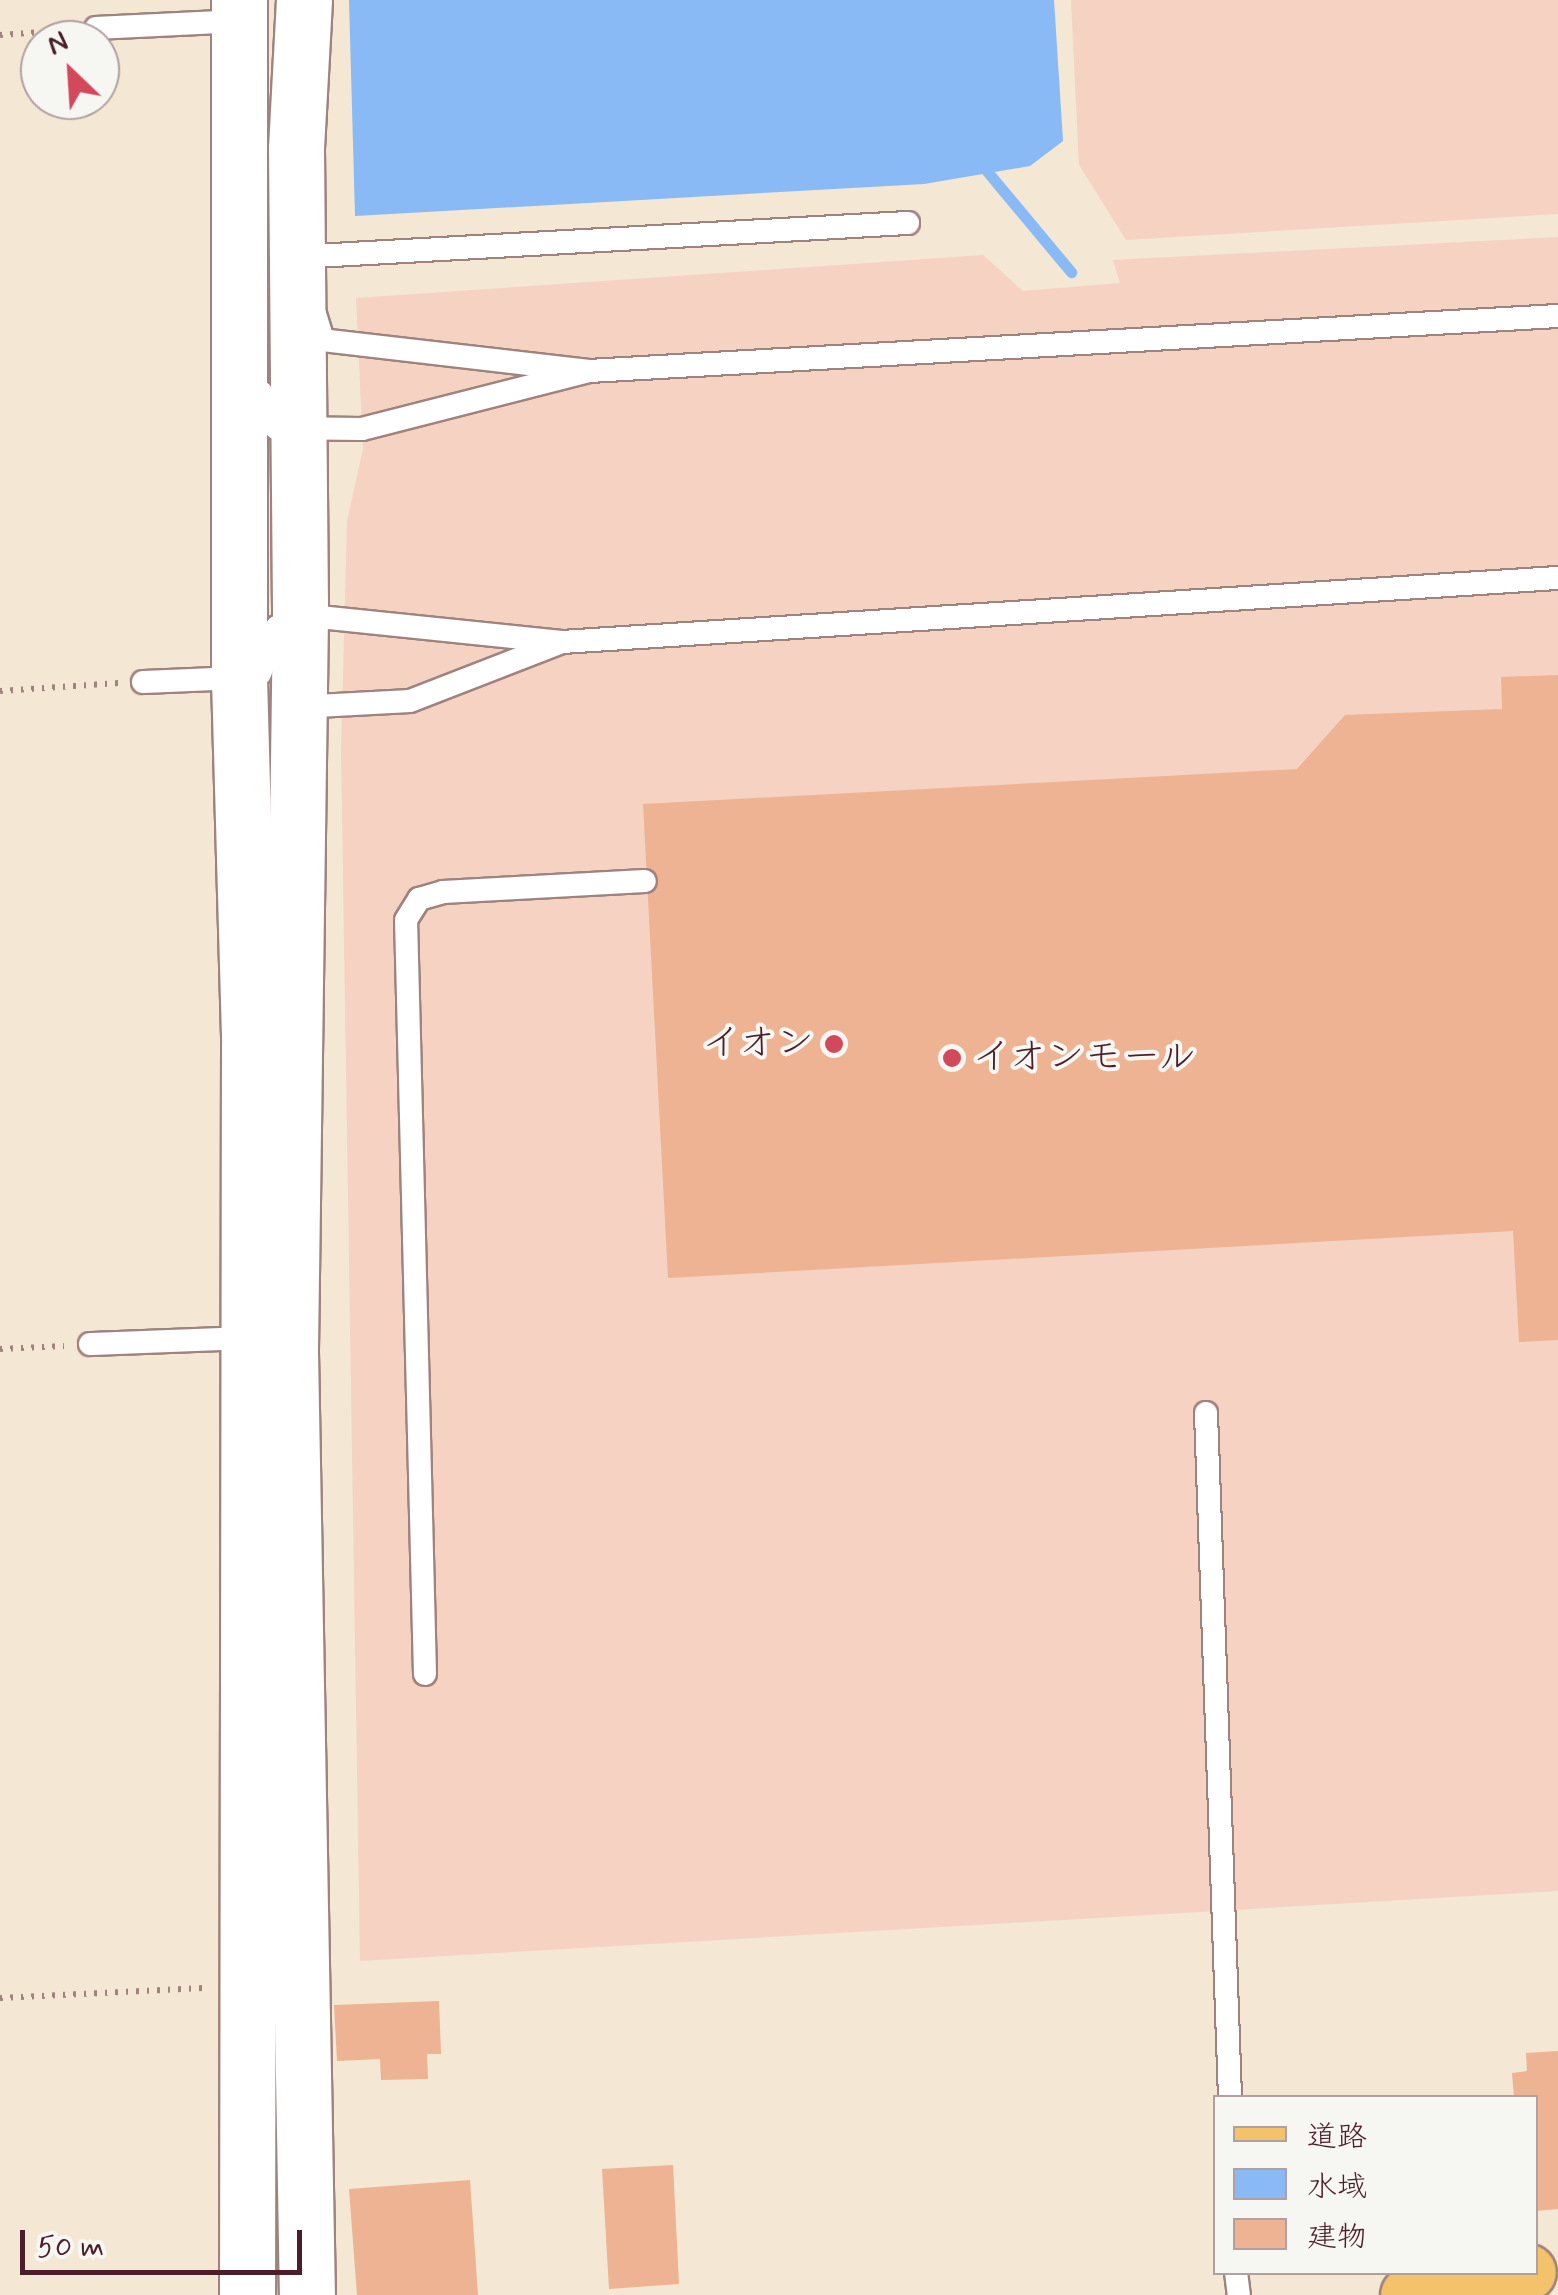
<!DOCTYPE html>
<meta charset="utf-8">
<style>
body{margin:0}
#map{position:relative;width:1558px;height:2295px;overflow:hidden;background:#f4e7d3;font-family:Mynerve,"Klee One",sans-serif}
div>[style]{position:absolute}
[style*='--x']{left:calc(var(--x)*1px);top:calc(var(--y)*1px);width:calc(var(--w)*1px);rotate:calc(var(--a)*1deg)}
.built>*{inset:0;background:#f6d2c3}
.water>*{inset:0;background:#89baf5}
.stream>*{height:11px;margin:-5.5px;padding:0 5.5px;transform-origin:5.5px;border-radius:5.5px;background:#89baf5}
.building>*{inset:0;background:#edb393}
.path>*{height:6px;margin-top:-3px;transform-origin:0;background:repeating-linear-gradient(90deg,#9f837f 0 2.5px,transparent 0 10.5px)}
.roads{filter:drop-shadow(2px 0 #9f837f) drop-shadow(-2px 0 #9f837f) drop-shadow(0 2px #9f837f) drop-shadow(0 -2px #9f837f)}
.service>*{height:22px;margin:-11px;padding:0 11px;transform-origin:11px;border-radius:11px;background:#fff}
.tertiary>*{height:55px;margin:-27.5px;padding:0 27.5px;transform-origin:27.5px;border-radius:27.5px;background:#fff}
.primary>*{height:55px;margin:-27.5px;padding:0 27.5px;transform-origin:27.5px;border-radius:27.5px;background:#f3c26a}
.dots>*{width:28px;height:28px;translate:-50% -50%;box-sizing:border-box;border:5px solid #f6f6f2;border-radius:50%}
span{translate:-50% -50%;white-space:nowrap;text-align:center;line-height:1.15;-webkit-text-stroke:8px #f6f6f2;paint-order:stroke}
.poi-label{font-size:38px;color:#4a1f2b}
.right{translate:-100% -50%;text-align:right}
.left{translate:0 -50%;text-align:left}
.legend{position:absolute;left:1213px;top:2095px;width:325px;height:180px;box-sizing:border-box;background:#f6f6f2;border:2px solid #b1a0a2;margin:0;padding:12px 18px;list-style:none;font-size:30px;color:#4a1f2b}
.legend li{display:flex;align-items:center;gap:20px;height:50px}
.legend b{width:50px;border:2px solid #b1a0a2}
.north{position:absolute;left:20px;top:20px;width:100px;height:100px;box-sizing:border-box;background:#f6f6f2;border:2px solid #b1a0a2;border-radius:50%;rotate:335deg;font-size:28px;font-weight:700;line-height:40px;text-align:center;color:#4a1f2b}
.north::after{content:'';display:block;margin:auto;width:35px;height:45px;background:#d1495b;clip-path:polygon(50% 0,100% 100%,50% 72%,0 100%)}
.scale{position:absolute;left:20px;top:2230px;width:282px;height:45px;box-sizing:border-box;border:5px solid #4a1f2b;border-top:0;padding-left:12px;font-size:30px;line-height:35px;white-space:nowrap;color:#4a1f2b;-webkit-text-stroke:8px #f6f6f2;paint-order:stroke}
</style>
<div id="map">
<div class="built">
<i style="clip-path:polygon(1071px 0,1558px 0,1558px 214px,1126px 240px,1079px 165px)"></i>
<i style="clip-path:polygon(1558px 237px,1558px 1891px,360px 1961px,341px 752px,347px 521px,363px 449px,356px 298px,983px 255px,1023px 291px,1120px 283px,1113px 260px)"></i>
</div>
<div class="water">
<i style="clip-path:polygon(349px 0,1054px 0,1063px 141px,1030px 166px,924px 184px,355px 216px)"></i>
</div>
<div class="stream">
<i style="--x:981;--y:164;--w:141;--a:50.2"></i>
</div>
<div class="building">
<i style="clip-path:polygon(1558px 675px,1558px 1340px,1519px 1342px,1513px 1231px,668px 1278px,643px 804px,1297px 769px,1345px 715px,1502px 709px,1501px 677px)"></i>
<i style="clip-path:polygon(439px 2001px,441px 2054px,427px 2054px,428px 2079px,381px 2080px,380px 2059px,337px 2061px,334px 2005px)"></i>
<i style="clip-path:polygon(1558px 2051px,1558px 2209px,1536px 2211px,1536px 2098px,1514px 2098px,1512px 2073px,1527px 2071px,1526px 2053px)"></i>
<i style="clip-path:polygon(673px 2165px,679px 2284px,609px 2289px,602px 2169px)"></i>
<i style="clip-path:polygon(470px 2180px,478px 2295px,357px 2295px,349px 2189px)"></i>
</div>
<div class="path">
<i style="--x:0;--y:35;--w:70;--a:-4.1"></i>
<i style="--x:0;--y:691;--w:119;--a:-3.8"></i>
<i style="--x:0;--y:1349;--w:64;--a:-2.7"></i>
<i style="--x:0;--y:1998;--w:203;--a:-2.8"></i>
</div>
<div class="roads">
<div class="service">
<i style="--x:96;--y:28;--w:144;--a:-2.8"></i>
<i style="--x:315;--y:256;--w:594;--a:-3.19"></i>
<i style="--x:589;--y:371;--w:971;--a:-3.25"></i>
<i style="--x:261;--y:392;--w:22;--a:85"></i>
<i style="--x:263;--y:414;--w:19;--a:47"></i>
<i style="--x:276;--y:428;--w:86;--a:0.7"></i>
<i style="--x:362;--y:429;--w:234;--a:-14.3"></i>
<i style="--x:589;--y:371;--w:268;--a:-173.4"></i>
<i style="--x:323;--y:340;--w:28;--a:-107"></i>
<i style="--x:562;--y:642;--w:998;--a:-3.68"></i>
<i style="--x:260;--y:674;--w:50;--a:-70.1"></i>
<i style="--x:277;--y:627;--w:26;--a:-28"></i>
<i style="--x:300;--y:615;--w:263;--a:5.9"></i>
<i style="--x:562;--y:642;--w:163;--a:158.8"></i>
<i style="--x:410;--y:701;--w:112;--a:176.9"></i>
<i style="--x:143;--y:682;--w:96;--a:-2.4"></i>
<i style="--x:90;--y:1344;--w:159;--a:-2.2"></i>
<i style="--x:1206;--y:1413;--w:685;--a:87.99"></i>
<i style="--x:425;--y:1674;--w:754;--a:-91.44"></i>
<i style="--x:406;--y:920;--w:25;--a:-58"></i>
<i style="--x:419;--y:899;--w:25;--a:-16"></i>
<i style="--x:443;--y:892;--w:202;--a:-3.1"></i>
<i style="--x:1236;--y:2272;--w:23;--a:83"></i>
</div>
<div class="tertiary">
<i style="--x:239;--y:0;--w:678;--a:90"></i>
<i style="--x:239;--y:678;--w:369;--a:88.4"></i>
<i style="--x:249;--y:1047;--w:1248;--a:90.09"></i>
<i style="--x:304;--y:0;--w:149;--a:93.1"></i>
<i style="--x:296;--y:149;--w:466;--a:89.5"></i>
<i style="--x:300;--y:615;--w:737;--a:90.78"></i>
<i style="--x:290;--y:1352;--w:943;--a:88.97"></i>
</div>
<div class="primary">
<i style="--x:1408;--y:2295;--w:122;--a:-10.9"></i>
</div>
</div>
<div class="dots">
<i style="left:834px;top:1044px;background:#d1495b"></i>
<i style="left:952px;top:1058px;background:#d1495b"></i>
</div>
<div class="poi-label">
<span class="right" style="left:814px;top:1044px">イオン</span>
<span class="left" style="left:972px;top:1058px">イオンモール</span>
</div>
<ul class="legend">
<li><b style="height:12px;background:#f3c26a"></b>道路</li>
<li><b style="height:28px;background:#89baf5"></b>水域</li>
<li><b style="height:28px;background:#edb393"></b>建物</li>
</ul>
<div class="north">N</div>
<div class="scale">50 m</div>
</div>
